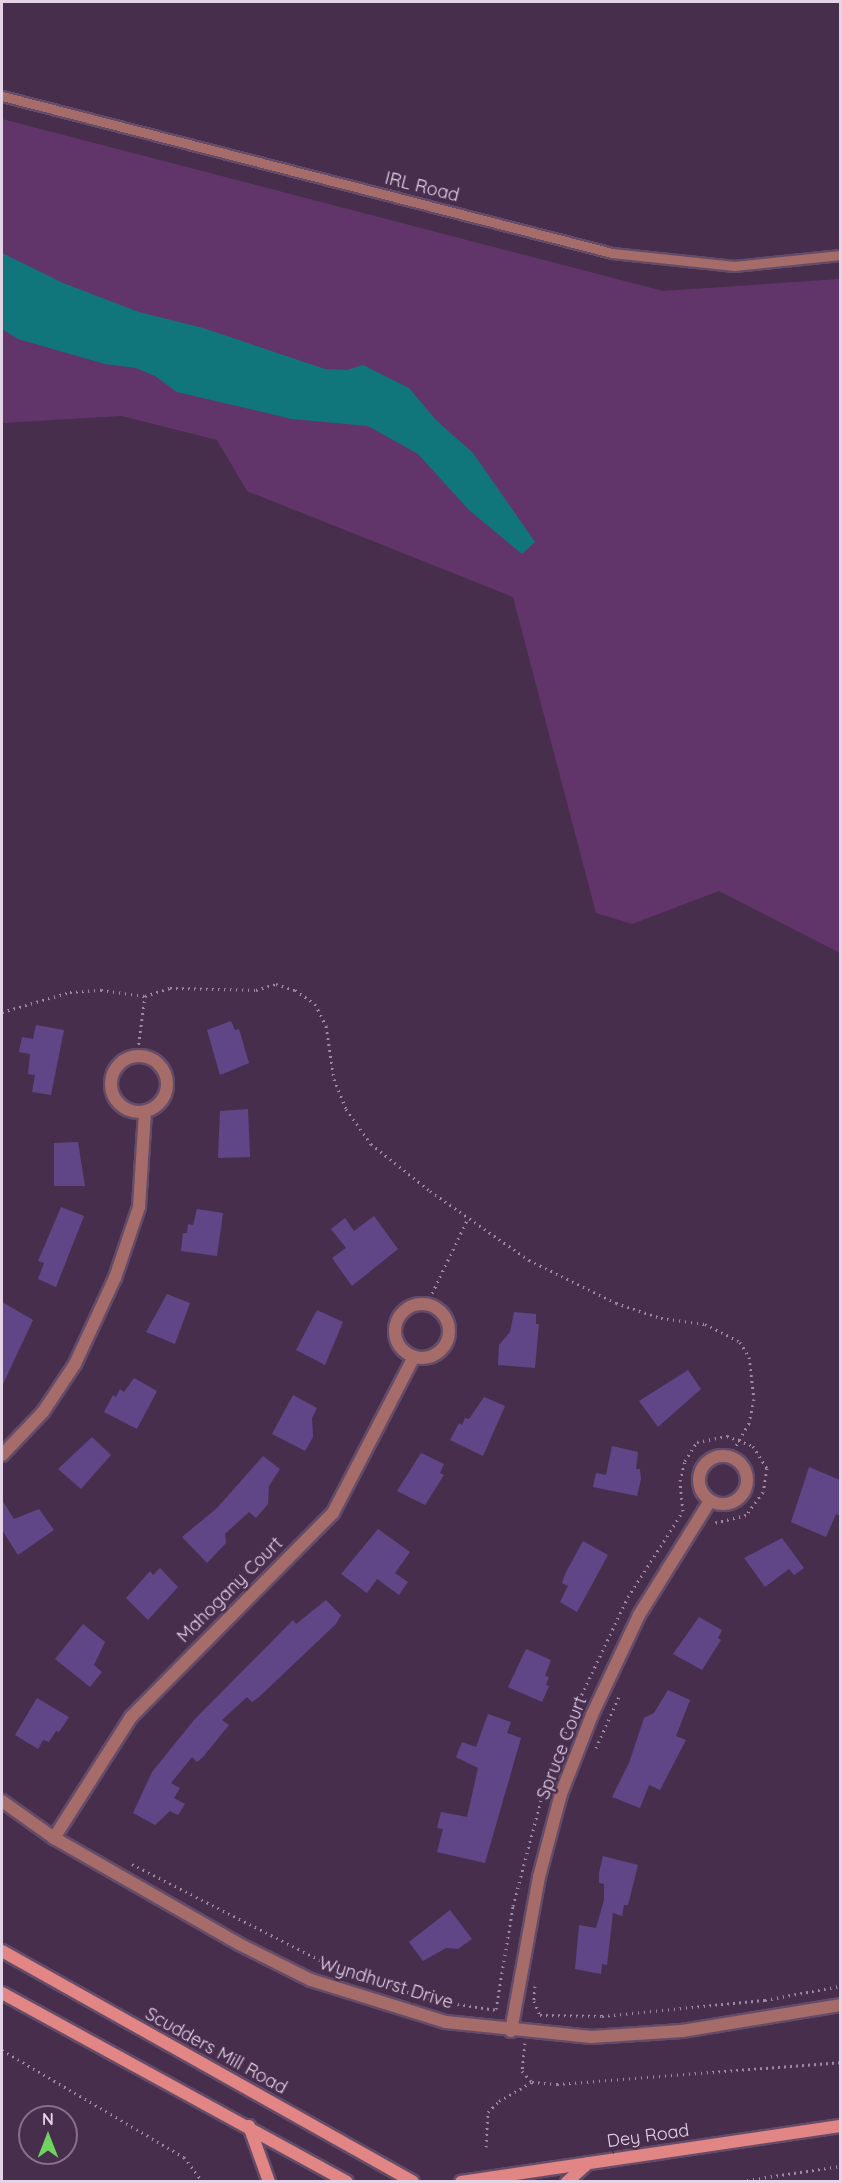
<!DOCTYPE html>
<style>
body{margin:0}
#map{position:relative;width:842px;height:2183px;overflow:hidden;background:#482e4d;font-family:Quicksand,sans-serif}
div>[style]{position:absolute}
[style*='--x']{left:calc(var(--x)*1px);top:calc(var(--y)*1px);width:calc(var(--w)*1px);rotate:calc(var(--a)*1deg)}
.green>*{inset:0;background:#62356a}
.water>*{inset:0;background:#10767c}
.building>*{inset:0;background:#604687}
.path>*{height:3px;margin-top:-1.5px;transform-origin:0;background:repeating-linear-gradient(90deg,#9e89a2 0 1.5px,transparent 0 6px)}
.roads{filter:drop-shadow(2px 0 #644c69) drop-shadow(-2px 0 #644c69) drop-shadow(0 2px #644c69) drop-shadow(0 -2px #644c69)}
.lane>*{height:9px;margin:-4.5px;padding:0 4.5px;transform-origin:4.5px;border-radius:4.5px;background:#a66c6a}
.street>*{height:12px;margin:-6px;padding:0 6px;transform-origin:6px;border-radius:6px;background:#a66c6a}
.street>.ring{margin:-6px;padding:0;box-sizing:content-box;background:none;border:12px solid #a66c6a;border-radius:50%}
.secondary>*{height:12px;margin:-6px;padding:0 6px;transform-origin:6px;border-radius:6px;background:#e18685}
span{translate:-50% -50%;white-space:nowrap;text-align:center;line-height:1.15;-webkit-text-stroke:5px #482e4d;paint-order:stroke}
.street-label{font-size:18px;color:#e5d4e8}
.frame{position:absolute;inset:0;border:3px solid #e5d4e8;pointer-events:none}
.north{position:absolute;left:18px;top:2105px;width:60px;height:60px;box-sizing:border-box;background:#482e4d;border:2px solid #87708b;border-radius:50%;rotate:0deg;font-size:16px;font-weight:700;line-height:24px;text-align:center;color:#e5d4e8}
.north::after{content:'';display:block;margin:auto;width:21px;height:27px;background:#6fd360;clip-path:polygon(50% 0,100% 100%,50% 72%,0 100%)}
</style>
<div id="map">
<div class="green">
<i style="clip-path:polygon(2px 119px,663px 291px,840px 279px,840px 953px,719px 891px,632px 924px,596px 913px,513px 597px,247px 491px,217px 440px,122px 416px,2px 423px)"></i>
</div>
<div class="water">
<i style="clip-path:polygon(2px 253px,63px 283px,139px 312px,203px 328px,325px 369px,347px 370px,363px 365px,409px 388px,436px 420px,473px 453px,535px 542px,522px 554px,469px 510px,418px 454px,368px 426px,292px 419px,177px 392px,155px 376px,136px 368px,105px 364px,18px 339px,2px 329px)"></i>
</div>
<div class="building">
<i style="clip-path:polygon(231px 1021px,235px 1030px,239px 1029px,249px 1063px,220px 1075px,207px 1030px)"></i>
<i style="clip-path:polygon(36px 1025px,64px 1030px,51px 1095px,32px 1092px,35px 1075px,28px 1074px,30px 1054px,19px 1052px,22px 1037px,33px 1039px)"></i>
<i style="clip-path:polygon(248px 1109px,250px 1157px,218px 1158px,220px 1111px)"></i>
<i style="clip-path:polygon(78px 1142px,85px 1186px,54px 1186px,54px 1143px)"></i>
<i style="clip-path:polygon(61px 1207px,84px 1216px,56px 1287px,38px 1279px,44px 1263px,38px 1261px)"></i>
<i style="clip-path:polygon(197px 1209px,223px 1213px,217px 1256px,181px 1251px,183px 1233px,187px 1233px,188px 1224px,193px 1225px)"></i>
<i style="clip-path:polygon(374px 1216px,398px 1249px,352px 1286px,332px 1258px,346px 1248px,331px 1229px,345px 1218px,354px 1231px)"></i>
<i style="clip-path:polygon(167px 1294px,190px 1303px,175px 1344px,146px 1332px)"></i>
<i style="clip-path:polygon(2px 1302px,33px 1320px,2px 1386px)"></i>
<i style="clip-path:polygon(317px 1310px,343px 1322px,325px 1365px,296px 1350px)"></i>
<i style="clip-path:polygon(514px 1312px,536px 1314px,536px 1324px,539px 1324px,535px 1368px,498px 1365px,499px 1345px,510px 1332px)"></i>
<i style="clip-path:polygon(688px 1370px,701px 1389px,658px 1427px,639px 1401px)"></i>
<i style="clip-path:polygon(134px 1378px,157px 1391px,137px 1429px,104px 1412px,113px 1395px,116px 1397px,120px 1389px,124px 1392px)"></i>
<i style="clip-path:polygon(293px 1395px,317px 1408px,312px 1418px,313px 1437px,305px 1451px,272px 1434px)"></i>
<i style="clip-path:polygon(484px 1397px,505px 1406px,483px 1456px,450px 1440px,459px 1423px,462px 1425px,465px 1418px,469px 1419px)"></i>
<i style="clip-path:polygon(92px 1437px,111px 1455px,81px 1489px,58px 1469px)"></i>
<i style="clip-path:polygon(612px 1446px,638px 1452px,636px 1469px,640px 1469px,641px 1479px,637px 1496px,593px 1487px,596px 1473px,606px 1475px)"></i>
<i style="clip-path:polygon(421px 1453px,444px 1464px,440px 1473px,444px 1475px,425px 1505px,397px 1491px)"></i>
<i style="clip-path:polygon(263px 1456px,280px 1469px,269px 1486px,268px 1504px,256px 1518px,249px 1512px,225px 1534px,226px 1543px,207px 1563px,182px 1537px,217px 1508px)"></i>
<i style="clip-path:polygon(809px 1467px,840px 1480px,840px 1516px,836px 1514px,826px 1537px,791px 1522px)"></i>
<i style="clip-path:polygon(2px 1500px,14px 1519px,39px 1509px,54px 1530px,18px 1555px,2px 1530px)"></i>
<i style="clip-path:polygon(378px 1529px,410px 1552px,395px 1573px,408px 1582px,399px 1595px,377px 1579px,367px 1593px,341px 1574px)"></i>
<i style="clip-path:polygon(782px 1538px,804px 1568px,794px 1575px,789px 1569px,765px 1587px,744px 1558px)"></i>
<i style="clip-path:polygon(583px 1541px,608px 1555px,577px 1612px,560px 1602px,568px 1586px,562px 1583px,565px 1574px)"></i>
<i style="clip-path:polygon(160px 1568px,178px 1587px,148px 1620px,126px 1598px,150px 1571px,153px 1575px)"></i>
<i style="clip-path:polygon(326px 1600px,341px 1615px,336px 1624px,259px 1697px,252px 1702px,247px 1697px,222px 1720px,229px 1725px,203px 1757px,197px 1762px,192px 1757px,171px 1783px,180px 1788px,174px 1798px,185px 1804px,178px 1815px,170px 1811px,155px 1825px,133px 1813px,152px 1772px,194px 1720px,293px 1620px,296px 1624px)"></i>
<i style="clip-path:polygon(699px 1617px,722px 1630px,718px 1638px,721px 1640px,702px 1670px,673px 1654px)"></i>
<i style="clip-path:polygon(83px 1624px,105px 1642px,94px 1665px,102px 1672px,90px 1687px,55px 1659px)"></i>
<i style="clip-path:polygon(526px 1649px,551px 1660px,545px 1676px,549px 1677px,546px 1685px,549px 1686px,542px 1702px,508px 1687px)"></i>
<i style="clip-path:polygon(668px 1690px,690px 1700px,676px 1736px,686px 1740px,660px 1790px,649px 1785px,640px 1808px,612px 1797px,629px 1763px,644px 1718px,654px 1713px)"></i>
<i style="clip-path:polygon(37px 1698px,69px 1717px,59px 1732px,56px 1731px,49px 1742px,43px 1740px,38px 1749px,15px 1735px)"></i>
<i style="clip-path:polygon(488px 1714px,511px 1722px,507px 1733px,521px 1738px,485px 1863px,437px 1852px,443px 1829px,437px 1828px,441px 1812px,467px 1817px,478px 1768px,456px 1757px,462px 1742px,476px 1747px)"></i>
<i style="clip-path:polygon(603px 1856px,638px 1865px,628px 1905px,624px 1905px,622px 1916px,613px 1913px,607px 1965px,602px 1964px,601px 1974px,575px 1969px,579px 1925px,596px 1928px,604px 1900px,604px 1884px,599px 1883px,599px 1873px)"></i>
<i style="clip-path:polygon(450px 1910px,472px 1939px,458px 1949px,446px 1948px,423px 1961px,409px 1942px)"></i>
</div>
<div class="path">
<i style="--x:2;--y:1012;--w:71;--a:-16.4"></i>
<i style="--x:70;--y:992;--w:31;--a:-4"></i>
<i style="--x:101;--y:990;--w:44;--a:7.8"></i>
<i style="--x:145;--y:996;--w:26;--a:-18"></i>
<i style="--x:170;--y:988;--w:86;--a:1.3"></i>
<i style="--x:256;--y:990;--w:21;--a:-17"></i>
<i style="--x:276;--y:984;--w:20;--a:18"></i>
<i style="--x:295;--y:990;--w:24;--a:35"></i>
<i style="--x:315;--y:1004;--w:25;--a:63"></i>
<i style="--x:326;--y:1026;--w:54;--a:81.4"></i>
<i style="--x:334;--y:1079;--w:32;--a:68"></i>
<i style="--x:346;--y:1109;--w:43;--a:54.5"></i>
<i style="--x:371;--y:1144;--w:75;--a:38.5"></i>
<i style="--x:430;--y:1191;--w:121;--a:34.9"></i>
<i style="--x:529;--y:1260;--w:97;--a:26.3"></i>
<i style="--x:616;--y:1303;--w:47;--a:18.4"></i>
<i style="--x:661;--y:1318;--w:44;--a:7.8"></i>
<i style="--x:705;--y:1324;--w:39;--a:27"></i>
<i style="--x:740;--y:1342;--w:17;--a:59"></i>
<i style="--x:749;--y:1357;--w:42;--a:83.2"></i>
<i style="--x:754;--y:1399;--w:25;--a:102"></i>
<i style="--x:749;--y:1423;--w:38;--a:120"></i>
<i style="--x:137;--y:1056;--w:61;--a:-82.4"></i>
<i style="--x:427;--y:1304;--w:93;--a:-64.5"></i>
<i style="--x:596;--y:1748;--w:59;--a:-66"></i>
<i style="--x:132;--y:1864;--w:226;--a:27.1"></i>
<i style="--x:333;--y:1967;--w:100;--a:18.6"></i>
<i style="--x:428;--y:1999;--w:69;--a:9.2"></i>
<i style="--x:535;--y:1986;--w:15;--a:94"></i>
<i style="--x:534;--y:2001;--w:15;--a:67"></i>
<i style="--x:540;--y:2015;--w:62;--a:0.9"></i>
<i style="--x:602;--y:2016;--w:164;--a:-5.6"></i>
<i style="--x:765;--y:2000;--w:76;--a:-10.6"></i>
<i style="--x:496;--y:2009;--w:104;--a:-80.6"></i>
<i style="--x:513;--y:1906;--w:121;--a:-75.2"></i>
<i style="--x:544;--y:1789;--w:84;--a:-69"></i>
<i style="--x:574;--y:1711;--w:126;--a:-64.7"></i>
<i style="--x:628;--y:1597;--w:102;--a:-57.4"></i>
<i style="--x:683;--y:1511;--w:30;--a:-96"></i>
<i style="--x:680;--y:1481;--w:21;--a:-76"></i>
<i style="--x:685;--y:1461;--w:22;--a:-58"></i>
<i style="--x:697;--y:1442;--w:31;--a:-11"></i>
<i style="--x:727;--y:1436;--w:28;--a:21"></i>
<i style="--x:753;--y:1446;--w:26;--a:58"></i>
<i style="--x:767;--y:1468;--w:24;--a:99"></i>
<i style="--x:763;--y:1492;--w:29;--a:126"></i>
<i style="--x:746;--y:1515;--w:33;--a:166"></i>
<i style="--x:525;--y:2043;--w:28;--a:96"></i>
<i style="--x:522;--y:2071;--w:15;--a:48"></i>
<i style="--x:532;--y:2082;--w:25;--a:5"></i>
<i style="--x:557;--y:2084;--w:284;--a:-4.4"></i>
<i style="--x:2;--y:2050;--w:211;--a:30.5"></i>
<i style="--x:184;--y:2157;--w:31;--a:53"></i>
<i style="--x:486;--y:2147;--w:35;--a:-87"></i>
<i style="--x:488;--y:2112;--w:16;--a:-45"></i>
<i style="--x:499;--y:2101;--w:38;--a:-30"></i>
<i style="--x:735;--y:2182;--w:106;--a:-8.7"></i>
</div>
<div class="roads">
<div class="lane">
<i style="--x:2;--y:96;--w:630;--a:14.43"></i>
<i style="--x:612;--y:253;--w:123;--a:6.1"></i>
<i style="--x:734;--y:266;--w:107;--a:-5.9"></i>
</div>
<div class="street">
<i class="ring" style="left:111px;top:1056px;width:44px;height:44px"></i>
<i class="ring" style="left:395px;top:1304px;width:42px;height:42px"></i>
<i style="--x:2;--y:1455;--w:59;--a:-46.4"></i>
<i style="--x:43;--y:1412;--w:58;--a:-56.3"></i>
<i style="--x:75;--y:1364;--w:95;--a:-65.1"></i>
<i style="--x:115;--y:1278;--w:75;--a:-71.3"></i>
<i style="--x:139;--y:1207;--w:96;--a:-86.4"></i>
<i class="ring" style="left:699px;top:1456px;width:36px;height:36px"></i>
<i style="--x:2;--y:1801;--w:64;--a:35.4"></i>
<i style="--x:54;--y:1838;--w:213;--a:29.8"></i>
<i style="--x:239;--y:1944;--w:80;--a:26.6"></i>
<i style="--x:311;--y:1980;--w:141;--a:17.3"></i>
<i style="--x:446;--y:2022;--w:146;--a:5.9"></i>
<i style="--x:591;--y:2037;--w:91;--a:-3.8"></i>
<i style="--x:682;--y:2031;--w:160;--a:-9.3"></i>
<i style="--x:54;--y:1838;--w:143;--a:-57.5"></i>
<i style="--x:131;--y:1717;--w:287;--a:-45.3"></i>
<i style="--x:333;--y:1513;--w:176;--a:-62.6"></i>
<i style="--x:511;--y:2031;--w:157;--a:-79.7"></i>
<i style="--x:539;--y:1877;--w:86;--a:-75.2"></i>
<i style="--x:561;--y:1794;--w:85;--a:-68.6"></i>
<i style="--x:592;--y:1715;--w:110;--a:-64.8"></i>
<i style="--x:639;--y:1615;--w:134;--a:-58.1"></i>
</div>
<div class="secondary">
<i style="--x:2;--y:1951;--w:471;--a:29.3"></i>
<i style="--x:2;--y:1993;--w:393;--a:28.7"></i>
<i style="--x:249;--y:2126;--w:59;--a:70.3"></i>
<i style="--x:461;--y:2182;--w:383;--a:-8.4"></i>
<i style="--x:567;--y:2182;--w:28;--a:-42"></i>
</div>
</div>
<div class="street-label">
<span style="left:422px;top:187px;rotate:14deg">IRL Road</span>
<span style="left:230px;top:1590px;rotate:-45deg">Mahogany Court</span>
<span style="left:562px;top:1748px;rotate:-69deg">Spruce Court</span>
<span style="left:386px;top:1983px;rotate:17deg">Wyndhurst Drive</span>
<span style="left:216px;top:2051px;rotate:29deg">Scudders Mill Road</span>
<span style="left:648px;top:2136px;rotate:-8deg">Dey Road</span>
</div>
<div class="frame"></div>
<div class="north">N</div>
</div>
